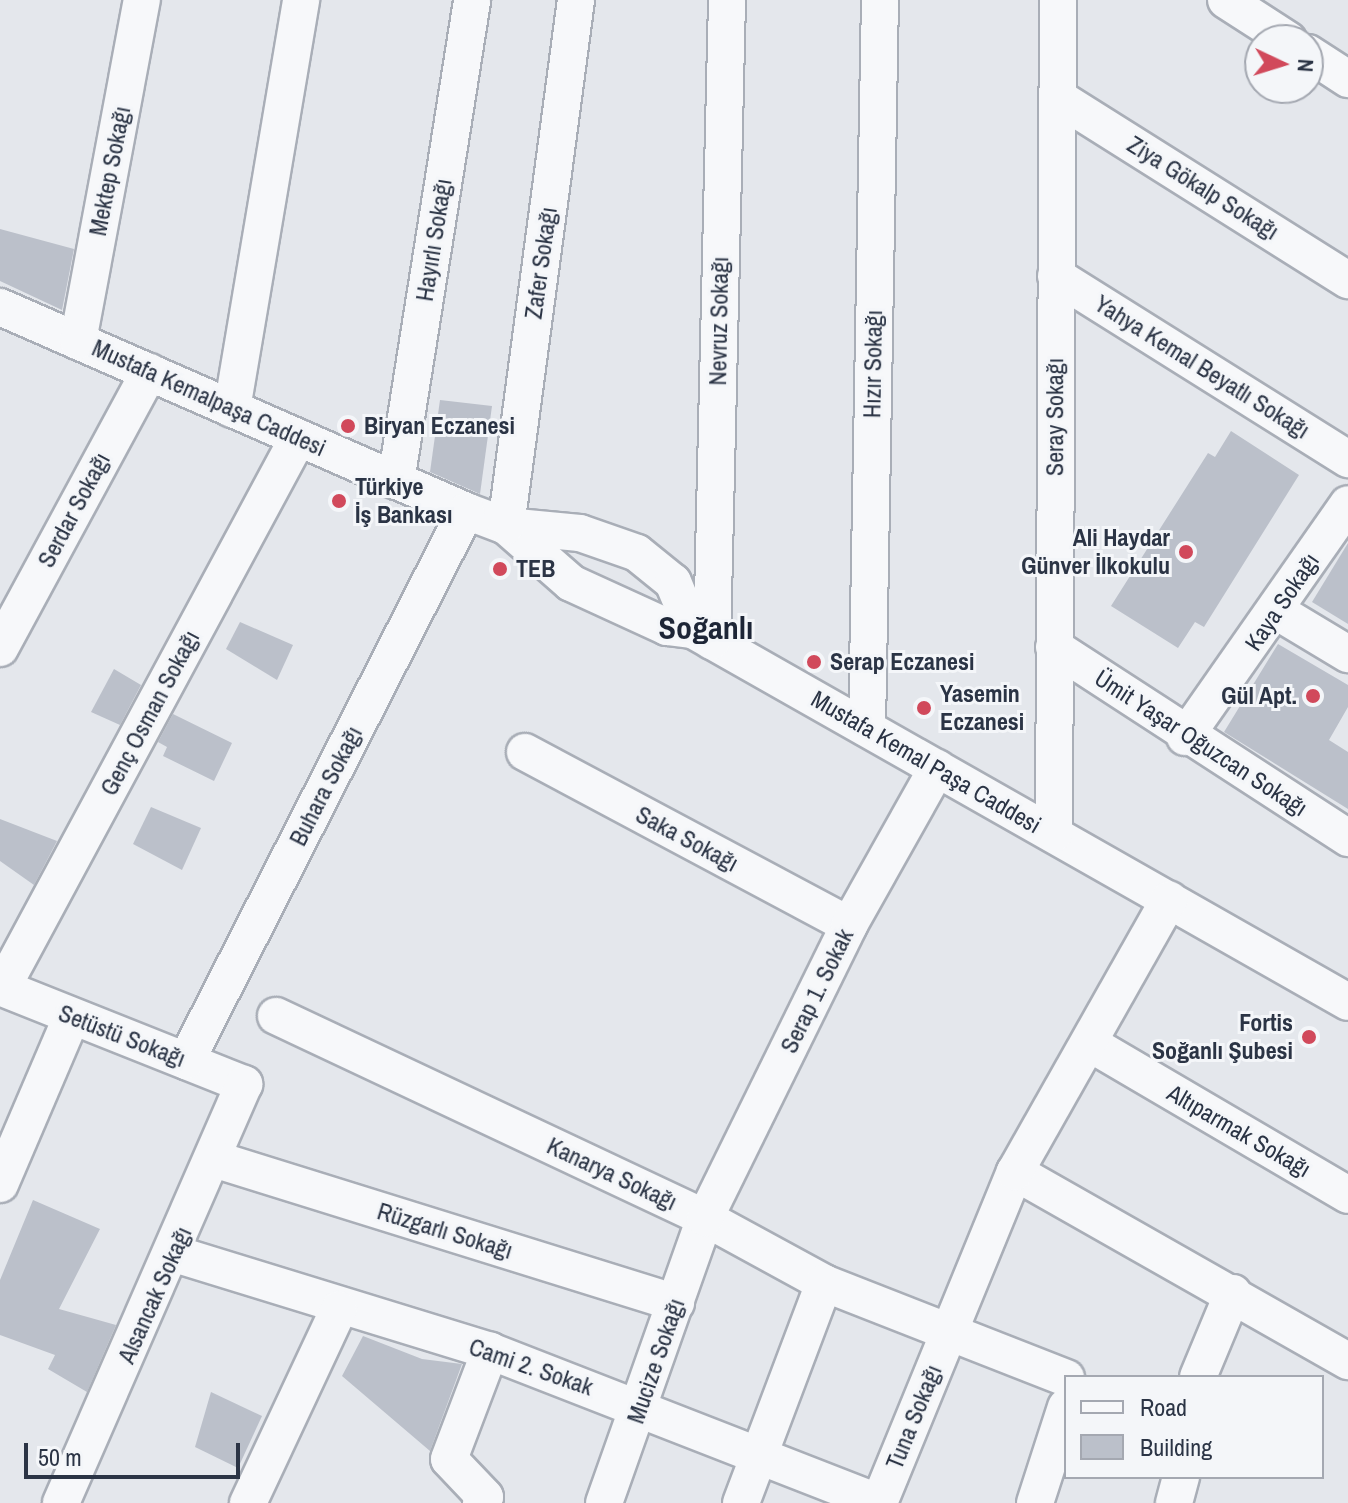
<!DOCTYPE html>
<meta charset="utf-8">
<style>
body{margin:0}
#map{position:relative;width:1348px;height:1503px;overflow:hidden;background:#e4e7ec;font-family:"Archivo Narrow",sans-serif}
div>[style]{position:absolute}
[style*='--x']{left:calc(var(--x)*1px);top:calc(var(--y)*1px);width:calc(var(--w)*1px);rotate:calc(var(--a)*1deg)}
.building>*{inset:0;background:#bbc0ca}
.roads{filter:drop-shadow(2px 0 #a9aeb7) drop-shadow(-2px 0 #a9aeb7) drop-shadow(0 2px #a9aeb7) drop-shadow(0 -2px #a9aeb7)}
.minor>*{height:36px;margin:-18px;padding:0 18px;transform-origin:18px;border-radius:18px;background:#f7f8fa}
.dots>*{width:22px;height:22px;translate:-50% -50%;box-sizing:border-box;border:4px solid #f4f6f9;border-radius:50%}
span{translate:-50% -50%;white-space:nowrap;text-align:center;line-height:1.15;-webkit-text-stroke:6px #f4f6f9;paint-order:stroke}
.street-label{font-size:24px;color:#2b3445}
.poi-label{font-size:24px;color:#2b3445;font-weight:700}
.left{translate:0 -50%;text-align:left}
.right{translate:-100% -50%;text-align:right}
.district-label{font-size:32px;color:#1d2536;font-weight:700}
.legend{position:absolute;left:1064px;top:1375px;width:260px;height:104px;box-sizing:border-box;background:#f4f6f9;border:2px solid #a4a8b1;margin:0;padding:10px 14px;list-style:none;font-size:24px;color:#2b3445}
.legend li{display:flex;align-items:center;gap:16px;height:40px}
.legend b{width:40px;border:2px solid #a4a8b1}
.north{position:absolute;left:1244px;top:24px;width:80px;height:80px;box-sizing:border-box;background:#f4f6f9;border:2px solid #a4a8b1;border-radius:50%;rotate:94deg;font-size:22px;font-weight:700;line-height:32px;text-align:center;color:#2b3445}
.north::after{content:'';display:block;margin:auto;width:28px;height:36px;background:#d1495b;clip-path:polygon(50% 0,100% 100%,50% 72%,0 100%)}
.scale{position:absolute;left:24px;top:1443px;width:216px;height:36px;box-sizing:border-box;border:4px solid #2b3445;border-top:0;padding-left:10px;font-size:24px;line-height:28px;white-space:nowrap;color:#2b3445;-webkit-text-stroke:6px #f4f6f9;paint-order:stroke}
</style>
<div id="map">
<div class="building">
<i style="clip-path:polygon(0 229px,74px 249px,62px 310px,0 281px)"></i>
<i style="clip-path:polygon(440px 400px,492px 406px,480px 494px,430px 472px)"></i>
<i style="clip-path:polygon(1231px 431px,1299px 475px,1204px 627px,1195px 622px,1178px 648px,1111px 606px,1208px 453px,1215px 457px)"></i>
<i style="clip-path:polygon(1348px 543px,1348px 624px,1312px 602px)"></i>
<i style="clip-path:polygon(240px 622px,293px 645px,277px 680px,226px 649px)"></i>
<i style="clip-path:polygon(1278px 644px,1348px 685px,1348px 707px,1329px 740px,1348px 752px,1348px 809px,1224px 732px)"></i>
<i style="clip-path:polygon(114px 669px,141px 685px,120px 725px,91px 712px)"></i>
<i style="clip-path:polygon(173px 714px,232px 743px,214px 781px,163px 756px,167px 747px,158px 742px)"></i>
<i style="clip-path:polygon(151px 807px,201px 828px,182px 870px,133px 844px)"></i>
<i style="clip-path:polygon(0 819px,57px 841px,34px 885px,0 861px)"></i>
<i style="clip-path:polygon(33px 1200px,100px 1229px,59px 1309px,116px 1325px,87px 1392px,48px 1369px,55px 1355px,0 1335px,0 1280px)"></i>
<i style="clip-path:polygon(363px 1336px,422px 1359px,462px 1364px,430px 1451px,342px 1376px)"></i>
<i style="clip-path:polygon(211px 1392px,262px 1416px,238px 1468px,195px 1447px)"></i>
</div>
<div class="roads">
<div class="minor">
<i style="--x:1226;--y:0;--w:74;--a:32.8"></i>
<i style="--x:1308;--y:53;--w:48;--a:33"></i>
<i style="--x:1057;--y:97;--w:344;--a:32.2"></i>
<i style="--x:1056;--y:276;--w:345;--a:32.1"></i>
<i style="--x:0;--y:307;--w:509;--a:23.64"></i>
<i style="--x:466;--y:511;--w:43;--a:20.6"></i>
<i style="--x:506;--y:526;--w:74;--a:5.4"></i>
<i style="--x:580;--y:533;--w:60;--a:19.3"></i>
<i style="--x:637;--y:553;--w:46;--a:38.9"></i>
<i style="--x:673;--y:582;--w:52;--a:67.4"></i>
<i style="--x:78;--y:341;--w:347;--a:-79.4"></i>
<i style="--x:232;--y:409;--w:415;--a:-80.4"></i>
<i style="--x:396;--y:481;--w:487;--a:-81"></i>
<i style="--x:506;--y:526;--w:86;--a:41.2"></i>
<i style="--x:571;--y:583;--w:106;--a:24.6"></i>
<i style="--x:667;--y:627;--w:26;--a:7"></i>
<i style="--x:693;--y:630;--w:753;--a:29.59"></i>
<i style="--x:506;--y:526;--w:531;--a:-82.42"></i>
<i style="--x:1278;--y:612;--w:82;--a:31"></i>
<i style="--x:712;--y:641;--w:641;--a:-88.66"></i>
<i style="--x:1054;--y:647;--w:351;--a:33"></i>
<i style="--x:0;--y:648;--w:314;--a:-61.6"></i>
<i style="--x:867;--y:728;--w:728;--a:-88.98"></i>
<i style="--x:1185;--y:737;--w:284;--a:-55"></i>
<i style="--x:525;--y:752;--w:367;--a:28.1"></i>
<i style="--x:1054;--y:834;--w:834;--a:-89.73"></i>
<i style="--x:0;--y:987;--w:263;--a:21.7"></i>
<i style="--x:244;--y:1084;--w:457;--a:113.6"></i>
<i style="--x:2;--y:988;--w:625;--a:-61.71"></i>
<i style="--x:276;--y:1016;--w:474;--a:25.2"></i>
<i style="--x:705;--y:1218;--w:136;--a:28.6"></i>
<i style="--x:824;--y:1283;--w:260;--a:21.4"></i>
<i style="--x:1089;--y:1043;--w:300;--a:30.4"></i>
<i style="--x:186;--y:1061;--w:617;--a:-63.02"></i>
<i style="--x:214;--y:1159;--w:484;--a:17.3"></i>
<i style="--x:1015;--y:1172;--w:383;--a:29.6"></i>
<i style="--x:0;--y:1184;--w:181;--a:-66.8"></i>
<i style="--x:175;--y:1254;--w:330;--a:17.1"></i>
<i style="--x:490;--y:1351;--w:418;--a:21.3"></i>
<i style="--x:1198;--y:1377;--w:91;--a:-67.4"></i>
<i style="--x:248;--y:1503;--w:214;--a:-64.9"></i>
<i style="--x:481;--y:1503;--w:7;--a:-56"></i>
<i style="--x:485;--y:1497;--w:52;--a:-133.5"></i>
<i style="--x:449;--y:1459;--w:116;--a:-69.2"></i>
<i style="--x:604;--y:1503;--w:302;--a:-70.5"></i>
<i style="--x:705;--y:1218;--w:326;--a:-63.8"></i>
<i style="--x:849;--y:925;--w:180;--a:-60.7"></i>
<i style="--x:741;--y:1503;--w:235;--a:-69.3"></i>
<i style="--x:879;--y:1503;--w:358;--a:-67.7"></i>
<i style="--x:1015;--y:1172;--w:313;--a:-60.5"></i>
<i style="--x:1035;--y:1503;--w:101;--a:-72.1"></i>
<i style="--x:1174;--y:1503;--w:27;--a:-75"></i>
</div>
</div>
<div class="dots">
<i style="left:348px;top:426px;background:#d1495b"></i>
<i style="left:339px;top:501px;background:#d1495b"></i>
<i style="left:1186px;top:552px;background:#d1495b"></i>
<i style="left:500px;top:569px;background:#d1495b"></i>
<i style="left:814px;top:662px;background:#d1495b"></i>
<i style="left:1313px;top:696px;background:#d1495b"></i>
<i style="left:924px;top:708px;background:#d1495b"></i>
<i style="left:1309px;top:1037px;background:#d1495b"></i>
</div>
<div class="street-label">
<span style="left:110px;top:171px;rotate:-79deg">Mektep Sokağı</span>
<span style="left:1203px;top:188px;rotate:32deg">Ziya Gökalp Sokağı</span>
<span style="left:434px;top:240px;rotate:-81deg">Hayırlı Sokağı</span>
<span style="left:541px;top:263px;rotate:-82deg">Zafer Sokağı</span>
<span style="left:719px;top:321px;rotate:-89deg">Nevruz Sokağı</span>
<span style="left:873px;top:364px;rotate:-89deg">Hızır Sokağı</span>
<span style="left:1202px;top:367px;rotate:32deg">Yahya Kemal Beyatlı Sokağı</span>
<span style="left:209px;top:398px;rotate:24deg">Mustafa Kemalpaşa Caddesi</span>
<span style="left:1055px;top:417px;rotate:-90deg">Seray Sokağı</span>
<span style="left:74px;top:510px;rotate:-62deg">Serdar Sokağı</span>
<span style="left:1282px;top:602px;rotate:-56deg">Kaya Sokağı</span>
<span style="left:150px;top:713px;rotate:-62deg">Genç Osman Sokağı</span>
<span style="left:1201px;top:743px;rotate:33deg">Ümit Yaşar Oğuzcan Sokağı</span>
<span style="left:926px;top:762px;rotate:30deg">Mustafa Kemal Paşa Caddesi</span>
<span style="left:326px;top:786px;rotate:-63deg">Buhara Sokağı</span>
<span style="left:687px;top:839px;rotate:28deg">Saka Sokağı</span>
<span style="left:817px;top:991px;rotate:-64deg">Serap 1. Sokak</span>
<span style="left:122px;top:1036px;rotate:21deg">Setüstü Sokağı</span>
<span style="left:1239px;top:1131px;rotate:30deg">Altıparmak Sokağı</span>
<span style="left:612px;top:1174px;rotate:25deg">Kanarya Sokağı</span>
<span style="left:445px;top:1231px;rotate:17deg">Rüzgarlı Sokağı</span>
<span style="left:155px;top:1295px;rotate:-66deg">Alsancak Sokağı</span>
<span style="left:656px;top:1361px;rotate:-71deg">Mucize Sokağı</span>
<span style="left:531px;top:1367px;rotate:19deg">Cami 2. Sokak</span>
<span style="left:914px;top:1417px;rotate:-68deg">Tuna Sokağı</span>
</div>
<div class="poi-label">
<span class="left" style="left:364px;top:426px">Biryan Eczanesi</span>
<span class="left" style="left:355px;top:501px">Türkiye<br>İş Bankası</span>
<span class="right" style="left:1170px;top:552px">Ali Haydar<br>Günver İlkokulu</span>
<span class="left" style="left:516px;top:569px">TEB</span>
<span class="left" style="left:830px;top:662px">Serap Eczanesi</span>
<span class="left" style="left:940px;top:708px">Yasemin<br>Eczanesi</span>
<span class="right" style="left:1297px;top:696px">Gül Apt.</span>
<span class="right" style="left:1293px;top:1037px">Fortis<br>Soğanlı Şubesi</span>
</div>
<div class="district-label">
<span style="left:706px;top:628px">Soğanlı</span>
</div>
<ul class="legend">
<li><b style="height:10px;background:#f7f8fa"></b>Road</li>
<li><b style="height:22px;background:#bbc0ca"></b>Building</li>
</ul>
<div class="north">N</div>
<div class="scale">50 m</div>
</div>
